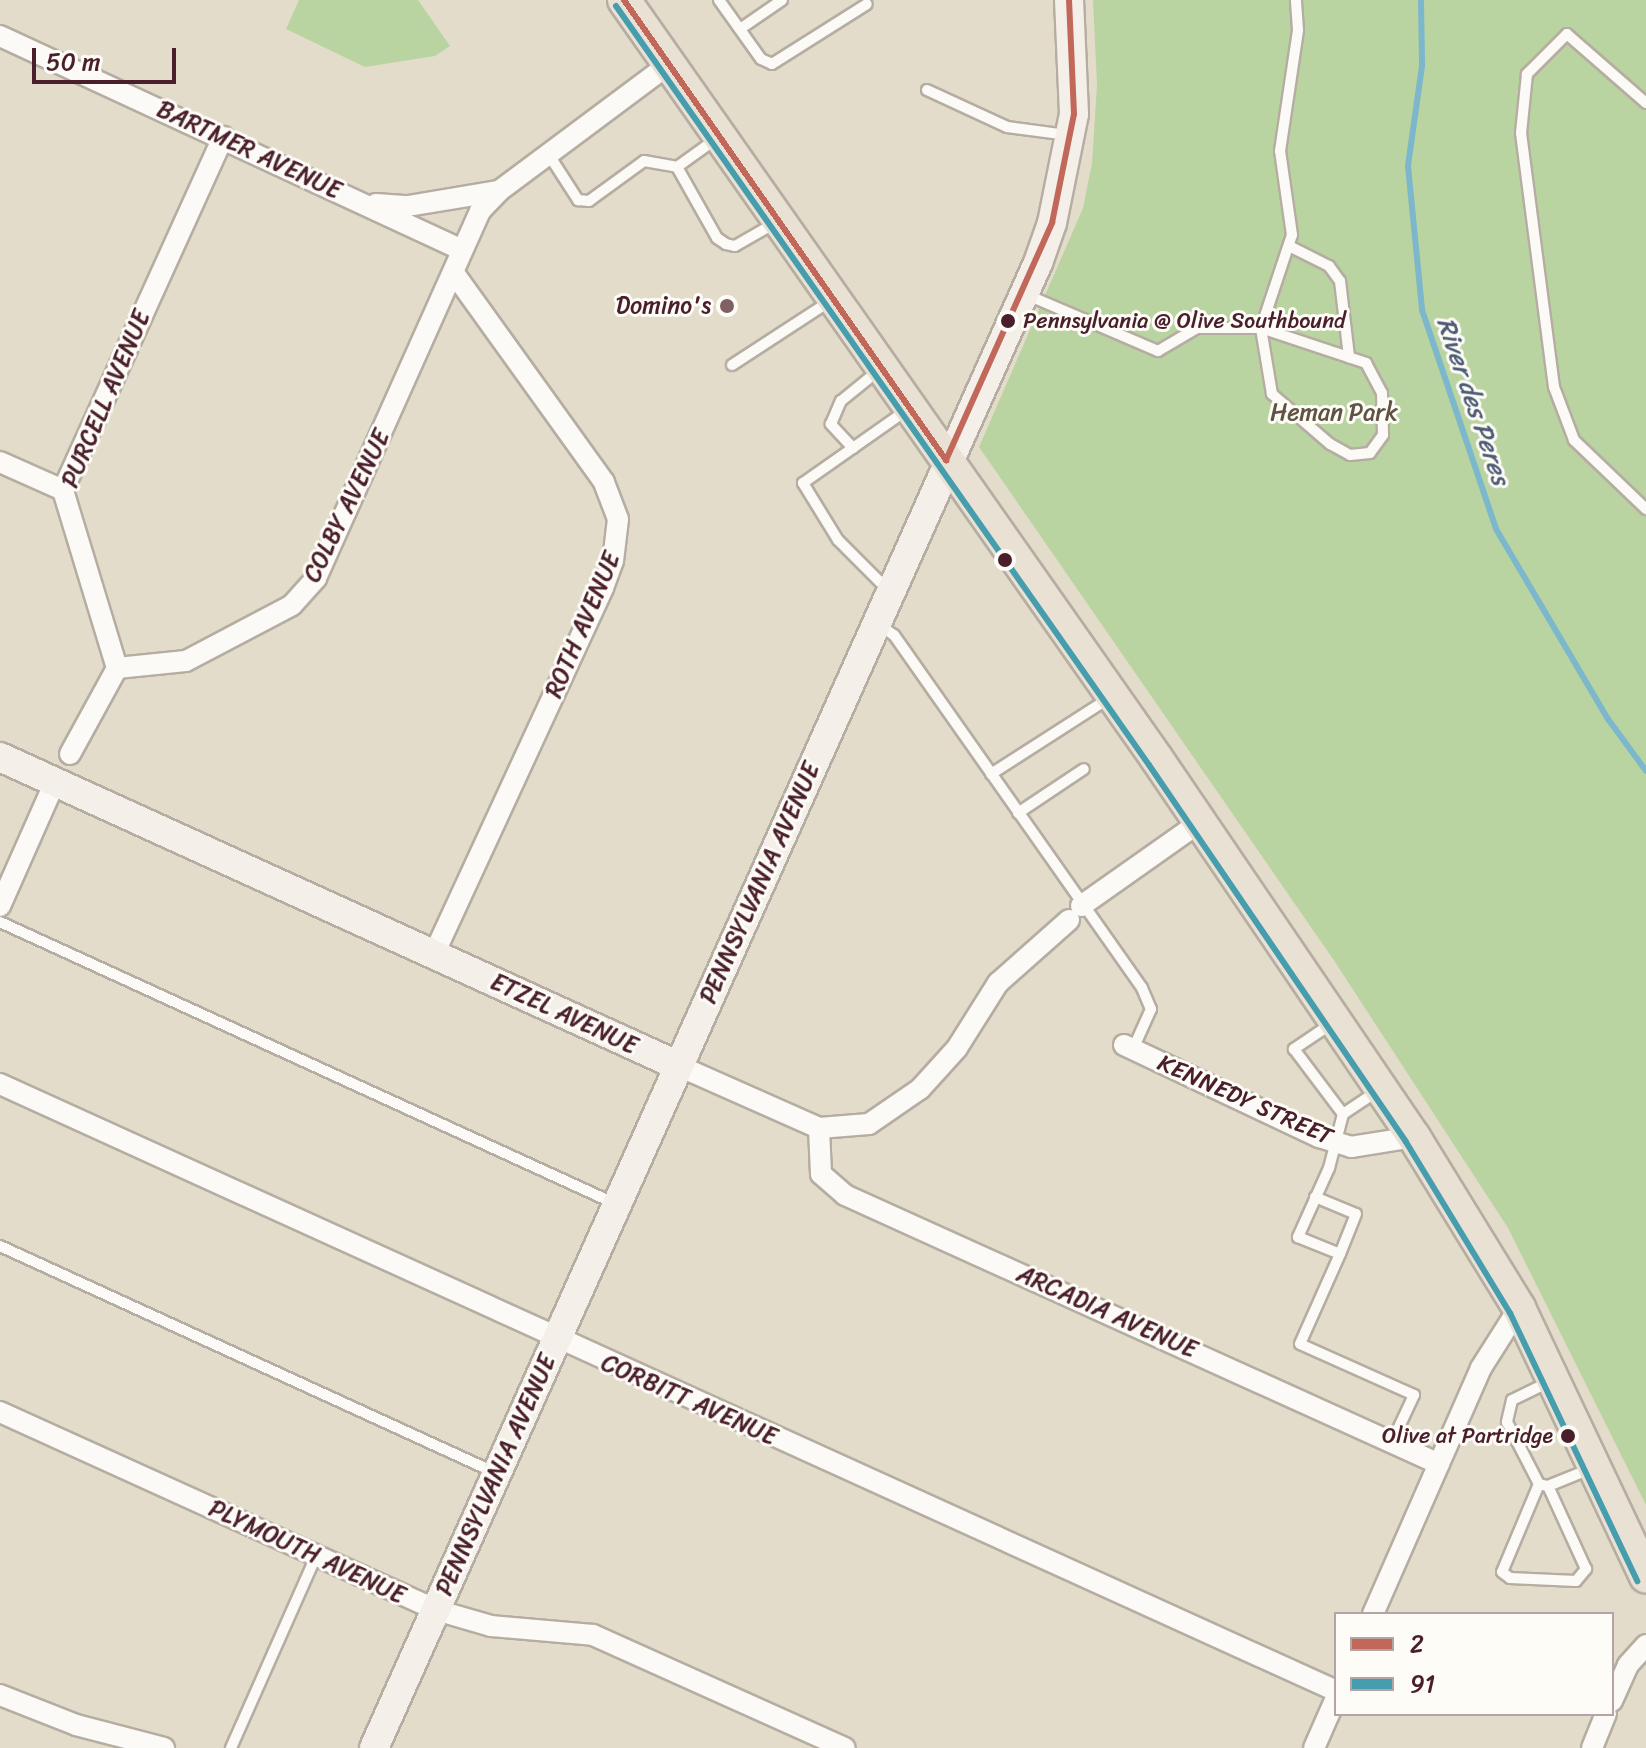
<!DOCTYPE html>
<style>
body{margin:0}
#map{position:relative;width:1646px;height:1748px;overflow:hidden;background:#e4dcca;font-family:Sriracha,sans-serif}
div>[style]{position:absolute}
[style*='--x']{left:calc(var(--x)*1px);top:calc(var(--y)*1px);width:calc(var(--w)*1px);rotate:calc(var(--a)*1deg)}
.green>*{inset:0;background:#bad4a1}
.stream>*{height:6px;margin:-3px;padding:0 3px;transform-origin:3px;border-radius:3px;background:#7cb7cc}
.roads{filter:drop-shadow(2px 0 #b6ada2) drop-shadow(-2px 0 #b6ada2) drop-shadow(0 2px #b6ada2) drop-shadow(0 -2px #b6ada2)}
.lane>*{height:10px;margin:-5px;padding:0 5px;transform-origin:5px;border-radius:5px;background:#fbfaf7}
.street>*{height:20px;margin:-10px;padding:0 10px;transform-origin:10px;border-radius:10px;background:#fbfaf7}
.secondary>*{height:28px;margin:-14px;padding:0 14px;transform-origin:14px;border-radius:14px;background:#f4f0e9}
.primary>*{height:32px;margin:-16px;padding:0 16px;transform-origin:16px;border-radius:16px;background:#eae1d5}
.bus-1>*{height:6px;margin:-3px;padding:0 3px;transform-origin:3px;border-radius:3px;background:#c2685b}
.bus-2>*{height:6px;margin:-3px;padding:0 3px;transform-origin:3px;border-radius:3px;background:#469dad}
.dots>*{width:22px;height:22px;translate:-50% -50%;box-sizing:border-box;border:4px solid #fdfcf7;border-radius:50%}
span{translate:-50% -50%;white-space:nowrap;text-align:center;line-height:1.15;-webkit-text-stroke:6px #fdfcf7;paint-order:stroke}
.bus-label{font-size:22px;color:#4a1f2b}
.left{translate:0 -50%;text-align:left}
.right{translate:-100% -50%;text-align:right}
.street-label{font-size:24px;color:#4a1f2b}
.poi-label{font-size:24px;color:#4a1f2b}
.park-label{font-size:24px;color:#615344}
.water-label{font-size:26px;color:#4d5c74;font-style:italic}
.legend{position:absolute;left:1334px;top:1612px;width:280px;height:104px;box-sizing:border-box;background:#fdfcf7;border:2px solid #b5a4a5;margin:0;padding:10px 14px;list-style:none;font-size:24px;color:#4a1f2b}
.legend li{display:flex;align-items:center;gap:16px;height:40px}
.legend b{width:40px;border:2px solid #b5a4a5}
.scale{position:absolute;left:32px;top:48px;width:144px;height:36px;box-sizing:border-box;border:4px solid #4a1f2b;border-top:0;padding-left:10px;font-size:24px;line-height:28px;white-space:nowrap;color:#4a1f2b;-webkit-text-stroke:6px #fdfcf7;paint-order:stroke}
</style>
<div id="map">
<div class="green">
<i style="clip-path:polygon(299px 0,418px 0,450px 46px,435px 56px,365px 67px,286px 29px)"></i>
<i style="clip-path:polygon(1093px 0,1646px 0,1646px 1505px,1508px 1228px,1335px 962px,979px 447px,1083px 208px,1092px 163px,1097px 85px)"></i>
</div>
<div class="stream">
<i style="--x:1421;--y:0;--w:66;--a:89.1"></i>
<i style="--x:1422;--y:66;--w:101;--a:98"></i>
<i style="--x:1408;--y:166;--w:145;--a:84.4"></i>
<i style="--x:1422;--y:310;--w:231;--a:71.3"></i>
<i style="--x:1496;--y:529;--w:221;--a:59.5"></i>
<i style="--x:1608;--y:719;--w:64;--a:53.8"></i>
</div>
<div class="roads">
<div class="lane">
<i style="--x:719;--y:0;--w:72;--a:54.6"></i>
<i style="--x:761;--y:59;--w:12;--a:24"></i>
<i style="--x:772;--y:64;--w:112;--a:-32.3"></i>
<i style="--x:740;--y:29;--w:51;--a:-34.6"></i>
<i style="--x:927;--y:90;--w:88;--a:24.8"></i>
<i style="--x:1007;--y:127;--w:62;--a:7.5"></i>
<i style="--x:1646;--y:103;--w:105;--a:-138.9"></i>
<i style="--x:1567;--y:34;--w:57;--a:135"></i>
<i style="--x:1527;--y:74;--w:59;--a:95.8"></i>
<i style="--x:1521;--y:133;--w:256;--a:82.6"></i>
<i style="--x:1554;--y:387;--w:57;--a:69.3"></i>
<i style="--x:1574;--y:440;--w:100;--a:43.8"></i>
<i style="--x:549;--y:155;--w:54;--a:57.2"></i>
<i style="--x:578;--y:200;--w:11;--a:5"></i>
<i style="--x:589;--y:201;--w:68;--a:-36"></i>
<i style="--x:644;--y:161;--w:34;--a:10"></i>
<i style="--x:677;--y:167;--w:48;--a:-35.7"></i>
<i style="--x:677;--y:167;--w:81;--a:60.6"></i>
<i style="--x:717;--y:238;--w:11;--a:34"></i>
<i style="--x:726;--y:244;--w:9;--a:13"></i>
<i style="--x:735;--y:246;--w:46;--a:-29.9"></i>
<i style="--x:1289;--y:246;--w:45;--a:26.6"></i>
<i style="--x:1329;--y:266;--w:19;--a:54"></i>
<i style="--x:1340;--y:281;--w:77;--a:83.2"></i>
<i style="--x:1025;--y:294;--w:145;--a:23.2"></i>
<i style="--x:1158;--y:351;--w:45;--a:-30.5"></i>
<i style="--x:1197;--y:328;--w:64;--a:0"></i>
<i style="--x:1261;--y:328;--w:98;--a:-71.6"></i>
<i style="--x:1292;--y:235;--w:85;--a:-98.1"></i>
<i style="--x:1280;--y:151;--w:122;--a:-81.5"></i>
<i style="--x:1298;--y:30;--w:30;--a:-94"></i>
<i style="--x:1261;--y:328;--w:111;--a:18.4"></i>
<i style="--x:1366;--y:363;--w:34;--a:62"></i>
<i style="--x:1382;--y:393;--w:42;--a:88.6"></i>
<i style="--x:1383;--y:435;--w:22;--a:126"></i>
<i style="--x:1370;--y:453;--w:20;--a:174"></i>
<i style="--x:1350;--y:455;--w:23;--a:-151"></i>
<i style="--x:1330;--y:444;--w:77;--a:-139.2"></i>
<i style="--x:1272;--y:394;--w:67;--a:-99.5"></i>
<i style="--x:732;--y:365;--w:117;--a:-33.1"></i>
<i style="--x:853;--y:448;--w:33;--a:-133"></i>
<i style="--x:831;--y:424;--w:25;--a:-67"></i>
<i style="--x:841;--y:401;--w:49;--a:-39.2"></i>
<i style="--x:888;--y:590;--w:71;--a:-135"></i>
<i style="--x:838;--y:540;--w:67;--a:-121.6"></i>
<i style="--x:803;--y:483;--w:127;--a:-35.1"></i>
<i style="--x:878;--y:624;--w:19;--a:35"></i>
<i style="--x:894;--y:635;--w:431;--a:54.9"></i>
<i style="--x:1142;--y:988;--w:23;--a:67"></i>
<i style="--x:1151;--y:1009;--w:44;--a:114.2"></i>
<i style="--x:991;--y:774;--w:139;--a:-32.7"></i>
<i style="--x:1018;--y:813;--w:79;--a:-33.7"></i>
<i style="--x:0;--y:922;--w:677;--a:24.6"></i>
<i style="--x:1331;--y:1024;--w:45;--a:146"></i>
<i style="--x:1294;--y:1049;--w:81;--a:53"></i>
<i style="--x:1379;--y:1090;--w:43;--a:146.3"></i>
<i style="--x:1343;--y:1114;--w:56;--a:104.5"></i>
<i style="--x:1329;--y:1168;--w:76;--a:114.2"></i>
<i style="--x:1298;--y:1237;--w:45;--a:22"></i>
<i style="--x:1340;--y:1254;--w:98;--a:114"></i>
<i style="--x:1300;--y:1344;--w:125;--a:24.1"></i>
<i style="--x:1414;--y:1395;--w:52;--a:115.1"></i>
<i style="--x:1315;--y:1197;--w:44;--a:22.5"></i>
<i style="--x:1356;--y:1214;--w:43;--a:111.8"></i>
<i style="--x:0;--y:1246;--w:545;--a:24.59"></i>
<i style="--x:1549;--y:1382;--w:41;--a:154.1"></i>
<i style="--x:1512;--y:1400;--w:23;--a:103"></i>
<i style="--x:1507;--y:1422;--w:70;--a:62.7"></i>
<i style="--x:1539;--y:1484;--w:9;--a:13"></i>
<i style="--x:1548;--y:1486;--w:45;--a:-22"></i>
<i style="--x:1539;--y:1484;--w:95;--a:112.8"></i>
<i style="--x:1502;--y:1572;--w:10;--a:37"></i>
<i style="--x:1510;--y:1578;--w:66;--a:2.6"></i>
<i style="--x:1576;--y:1581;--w:16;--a:-50"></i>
<i style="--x:1586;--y:1569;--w:91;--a:-114.6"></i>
<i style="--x:231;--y:1748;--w:210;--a:-66.1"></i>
</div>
<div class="street">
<i style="--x:0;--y:36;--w:509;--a:24.85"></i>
<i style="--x:376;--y:204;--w:32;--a:4"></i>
<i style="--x:408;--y:206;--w:92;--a:-9.4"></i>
<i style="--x:0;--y:462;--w:69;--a:24"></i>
<i style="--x:117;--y:668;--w:69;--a:-5.8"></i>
<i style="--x:186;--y:661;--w:120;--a:-27.8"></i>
<i style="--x:292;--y:605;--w:36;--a:-48"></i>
<i style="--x:316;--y:578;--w:402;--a:-65.9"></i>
<i style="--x:480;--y:211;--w:28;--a:-46"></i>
<i style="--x:499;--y:191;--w:209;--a:-36.7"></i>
<i style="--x:70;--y:754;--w:98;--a:-61.3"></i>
<i style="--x:117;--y:668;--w:186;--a:-106.9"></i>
<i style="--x:63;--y:490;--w:388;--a:-65.6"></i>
<i style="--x:0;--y:906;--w:136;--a:-66.1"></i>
<i style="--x:1081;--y:906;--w:146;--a:-35.2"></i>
<i style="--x:434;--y:954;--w:403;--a:-65.2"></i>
<i style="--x:603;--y:588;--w:29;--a:-70"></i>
<i style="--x:613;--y:561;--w:42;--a:-83.2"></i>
<i style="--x:618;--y:519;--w:40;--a:-111"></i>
<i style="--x:604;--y:482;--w:255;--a:-125.7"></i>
<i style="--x:1124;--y:1045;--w:216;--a:25.3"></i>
<i style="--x:1319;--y:1137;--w:34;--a:17"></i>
<i style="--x:1351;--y:1147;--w:64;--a:-9"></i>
<i style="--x:679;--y:1066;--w:153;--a:23.9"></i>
<i style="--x:819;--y:1128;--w:50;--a:-4.6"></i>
<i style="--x:869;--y:1124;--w:62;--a:-34.5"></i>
<i style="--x:920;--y:1089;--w:55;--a:-47.9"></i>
<i style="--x:957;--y:1048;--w:77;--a:-57.8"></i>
<i style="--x:998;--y:983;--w:95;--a:-41.6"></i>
<i style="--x:0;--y:1084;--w:1467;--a:24.43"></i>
<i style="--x:819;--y:1128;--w:46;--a:87.5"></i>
<i style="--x:821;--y:1174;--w:32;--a:41"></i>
<i style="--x:845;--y:1195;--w:652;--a:24.36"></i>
<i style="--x:0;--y:1412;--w:479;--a:24.4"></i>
<i style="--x:436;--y:1610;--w:57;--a:16.2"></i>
<i style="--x:491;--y:1626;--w:102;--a:5"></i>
<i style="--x:593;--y:1635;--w:276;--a:24.2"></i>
<i style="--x:1373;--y:1614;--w:269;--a:-66.3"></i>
<i style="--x:1481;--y:1368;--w:71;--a:-57.7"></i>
<i style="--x:0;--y:1695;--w:82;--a:21.5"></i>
<i style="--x:76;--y:1725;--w:91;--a:14.6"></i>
<i style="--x:1612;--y:1701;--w:39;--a:-66"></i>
<i style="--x:1628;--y:1665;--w:27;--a:-48"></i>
<i style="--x:1314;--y:1748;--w:55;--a:-66.3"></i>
<i style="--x:1592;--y:1748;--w:37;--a:-68"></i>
</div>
<div class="secondary">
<i style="--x:0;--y:757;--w:746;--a:24.47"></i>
<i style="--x:374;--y:1748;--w:1627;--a:-65.91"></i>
<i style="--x:1038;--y:263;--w:42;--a:-70.7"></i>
<i style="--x:1052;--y:223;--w:111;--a:-78.6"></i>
<i style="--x:1074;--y:114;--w:114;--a:-92.5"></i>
</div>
<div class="primary">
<i style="--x:624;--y:0;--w:927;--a:54.92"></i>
<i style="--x:1157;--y:759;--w:457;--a:55.8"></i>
<i style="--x:1414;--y:1137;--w:201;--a:58.4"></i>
<i style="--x:1519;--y:1308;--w:297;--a:64.7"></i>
</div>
</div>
<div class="bus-1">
<i style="--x:624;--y:0;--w:562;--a:55.01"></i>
<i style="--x:946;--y:460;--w:260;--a:-65.9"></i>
<i style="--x:1052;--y:223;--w:111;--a:-78.6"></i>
<i style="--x:1074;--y:114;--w:114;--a:-92.5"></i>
</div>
<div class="bus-2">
<i style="--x:616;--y:6;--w:927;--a:54.92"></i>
<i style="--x:1149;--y:765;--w:456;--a:55.7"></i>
<i style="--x:1406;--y:1142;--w:200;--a:58.7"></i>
<i style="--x:1510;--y:1313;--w:297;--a:64.6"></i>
</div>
<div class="dots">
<i style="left:727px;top:306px;background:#806163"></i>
<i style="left:1008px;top:321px;background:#4a1f2b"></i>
<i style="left:1005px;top:560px;background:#4a1f2b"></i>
<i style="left:1568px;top:1436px;background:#4a1f2b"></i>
</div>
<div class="bus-label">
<span class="left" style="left:1023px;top:321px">Pennsylvania @ Olive Southbound</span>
<span class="right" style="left:1553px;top:1436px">Olive at Partridge</span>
</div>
<div class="street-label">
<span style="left:249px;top:150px;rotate:25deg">BARTMER AVENUE</span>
<span style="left:106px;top:399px;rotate:-67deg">PURCELL AVENUE</span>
<span style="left:347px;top:506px;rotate:-64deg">COLBY AVENUE</span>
<span style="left:583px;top:625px;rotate:-67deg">ROTH AVENUE</span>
<span style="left:760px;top:883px;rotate:-66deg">PENNSYLVANIA AVENUE</span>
<span style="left:564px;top:1014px;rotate:25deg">ETZEL AVENUE</span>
<span style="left:1245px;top:1100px;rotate:24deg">KENNEDY STREET</span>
<span style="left:1107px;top:1312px;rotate:24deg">ARCADIA AVENUE</span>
<span style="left:689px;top:1400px;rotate:24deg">CORBITT AVENUE</span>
<span style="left:496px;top:1475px;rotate:-66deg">PENNSYLVANIA AVENUE</span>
<span style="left:307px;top:1552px;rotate:25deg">PLYMOUTH AVENUE</span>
</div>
<div class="poi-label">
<span class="right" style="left:711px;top:306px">Domino's</span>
</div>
<div class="park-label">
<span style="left:1334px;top:413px">Heman Park</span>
</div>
<div class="water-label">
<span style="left:1473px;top:401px;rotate:71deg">River des Peres</span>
</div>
<ul class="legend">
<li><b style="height:10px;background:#c2685b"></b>2</li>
<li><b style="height:10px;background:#469dad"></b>91</li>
</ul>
<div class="scale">50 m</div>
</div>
